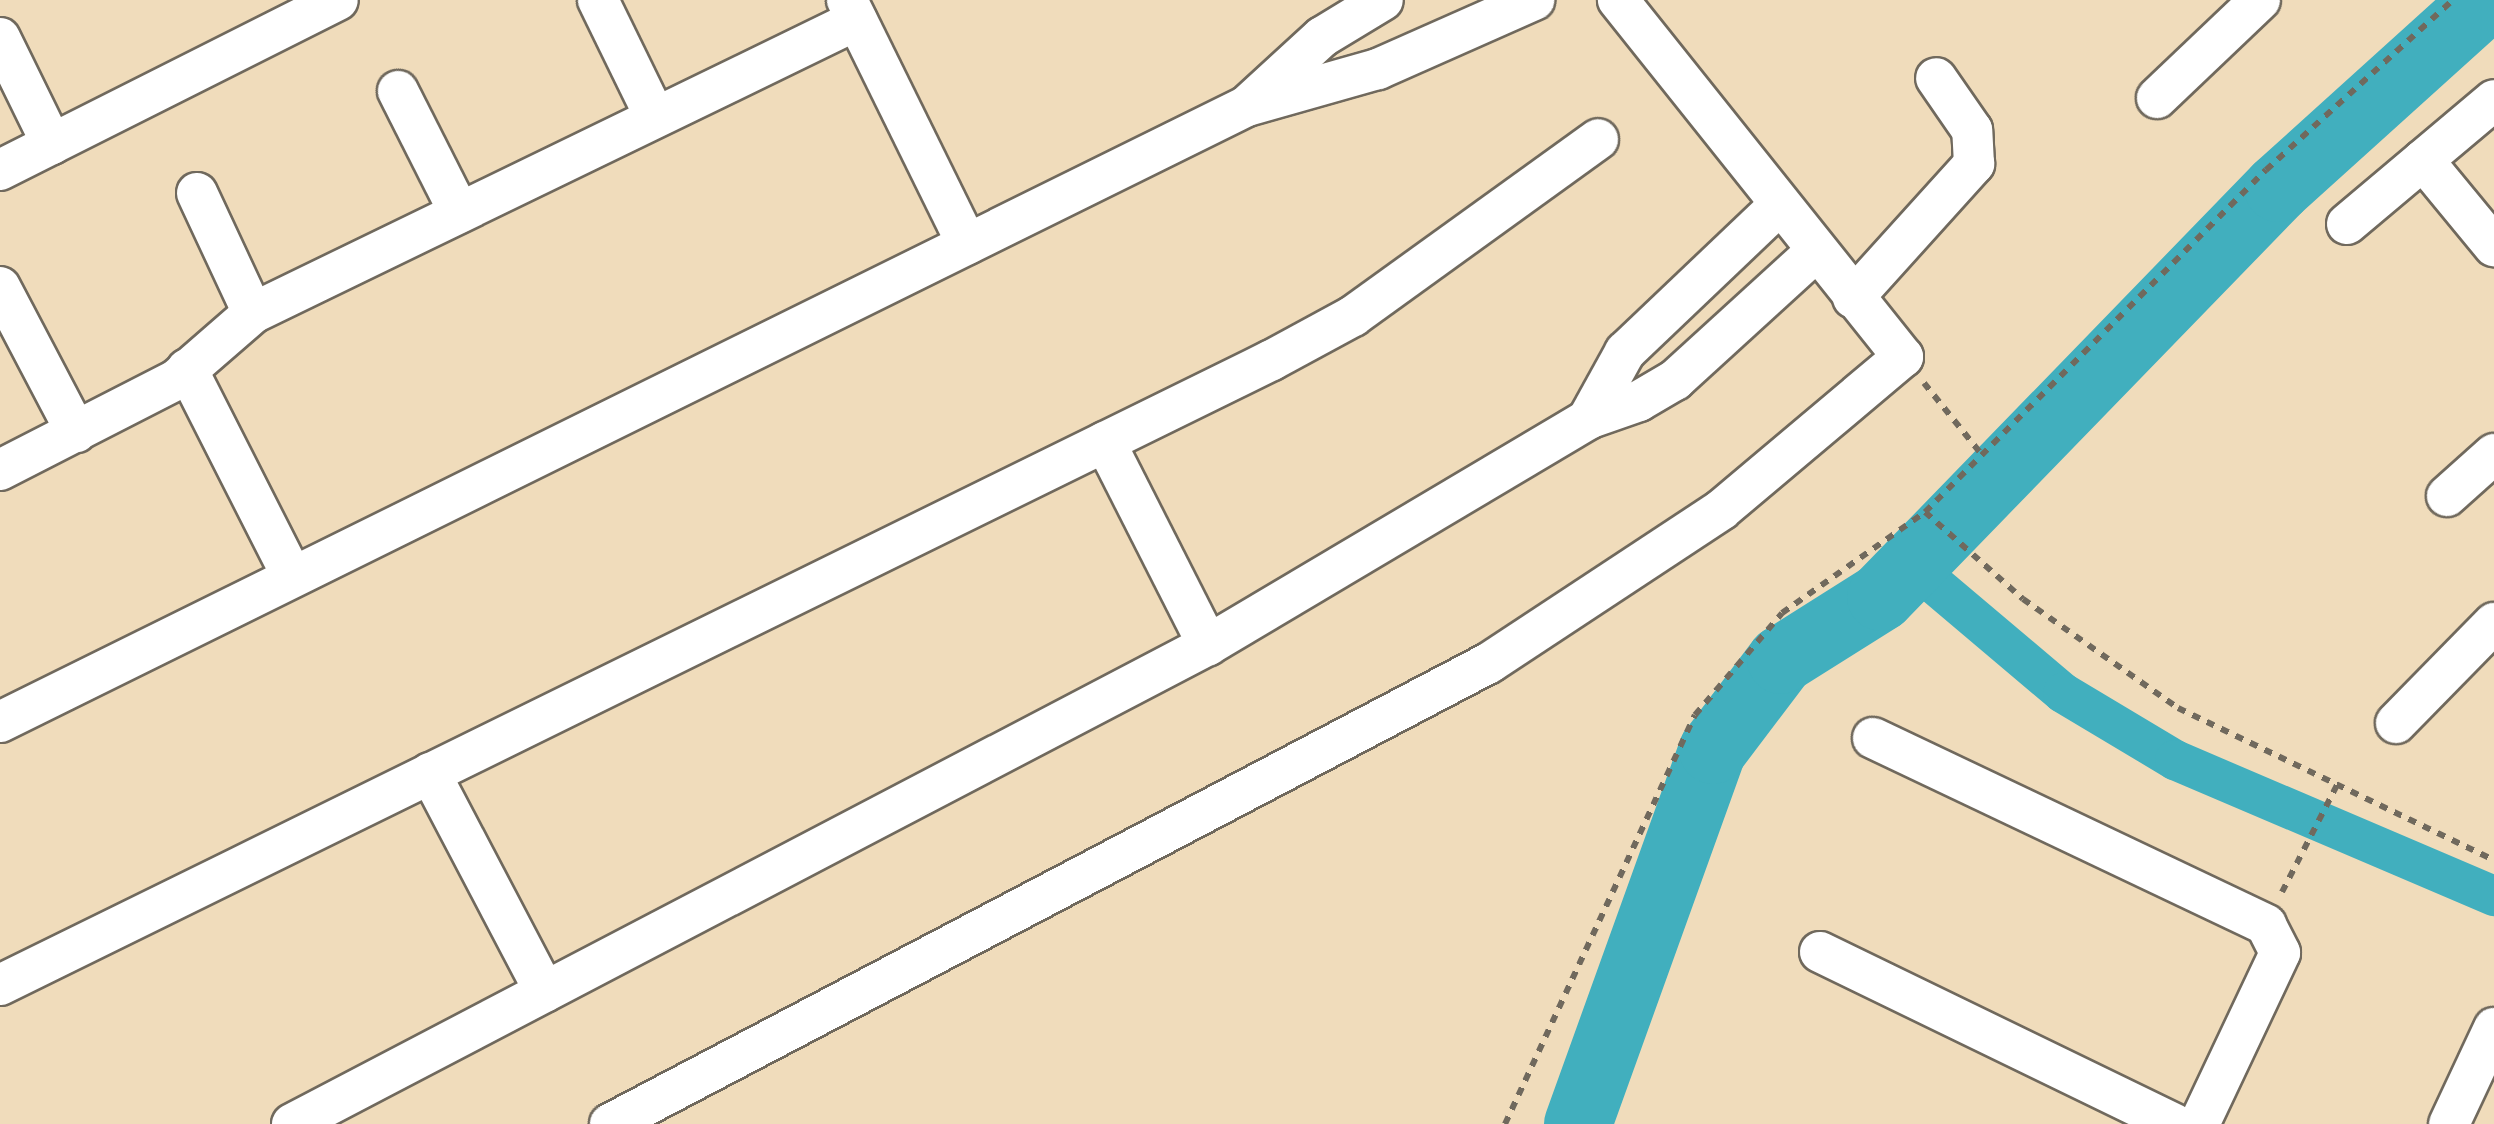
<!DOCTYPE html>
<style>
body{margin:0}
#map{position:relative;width:2494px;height:1124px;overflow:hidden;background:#f0dcbb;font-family:Pangolin,sans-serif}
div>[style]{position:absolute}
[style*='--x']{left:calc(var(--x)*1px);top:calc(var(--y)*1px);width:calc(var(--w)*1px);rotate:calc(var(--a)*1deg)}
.canal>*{height:40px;margin:-20px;padding:0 20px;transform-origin:20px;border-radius:20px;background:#41afbe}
.river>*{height:68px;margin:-34px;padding:0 34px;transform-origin:34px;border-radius:34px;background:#41afbe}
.path>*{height:6px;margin-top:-3px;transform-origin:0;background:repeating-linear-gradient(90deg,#70695d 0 8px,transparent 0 16px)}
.roads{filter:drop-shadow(2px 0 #70695d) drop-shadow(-2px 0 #70695d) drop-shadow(0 2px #70695d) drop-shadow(0 -2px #70695d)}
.minor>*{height:40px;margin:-20px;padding:0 20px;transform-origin:20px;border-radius:20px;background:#fff}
span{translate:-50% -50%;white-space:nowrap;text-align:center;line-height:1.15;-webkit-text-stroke:8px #fcf5e5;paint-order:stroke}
</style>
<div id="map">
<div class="canal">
<i style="--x:1908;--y:562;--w:203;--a:40.2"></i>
<i style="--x:2063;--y:693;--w:131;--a:30.9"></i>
<i style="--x:2175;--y:760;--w:347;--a:23.1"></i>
</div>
<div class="river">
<i style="--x:1578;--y:1124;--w:398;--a:-70.2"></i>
<i style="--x:1713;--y:750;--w:113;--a:-52.9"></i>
<i style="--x:1781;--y:660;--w:118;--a:-32.2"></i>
<i style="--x:1881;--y:597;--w:570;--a:-45.85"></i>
<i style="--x:2278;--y:188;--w:280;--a:-42.1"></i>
</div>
<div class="path">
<i style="--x:1924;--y:383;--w:94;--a:51.1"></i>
<i style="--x:1925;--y:512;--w:131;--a:41.6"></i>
<i style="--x:2023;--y:599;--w:189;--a:35.1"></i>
<i style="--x:2178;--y:708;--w:351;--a:25.7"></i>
<i style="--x:2282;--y:892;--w:123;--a:-62.8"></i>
<i style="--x:1505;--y:1124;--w:451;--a:-65.1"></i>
<i style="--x:1695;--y:715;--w:134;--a:-49.5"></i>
<i style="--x:1782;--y:613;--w:175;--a:-35.2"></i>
<i style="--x:1925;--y:512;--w:483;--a:-45.1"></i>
<i style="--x:2266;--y:170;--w:253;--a:-42.3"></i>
</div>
<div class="roads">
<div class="minor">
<i style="--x:598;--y:0;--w:130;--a:64"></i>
<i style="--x:847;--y:0;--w:272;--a:63.8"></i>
<i style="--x:0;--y:38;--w:118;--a:63.9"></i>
<i style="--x:398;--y:91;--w:136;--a:63.2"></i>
<i style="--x:2157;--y:98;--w:142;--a:-43.6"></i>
<i style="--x:1250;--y:103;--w:98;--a:-42.5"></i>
<i style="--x:1322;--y:37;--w:71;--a:-31.2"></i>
<i style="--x:2423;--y:160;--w:112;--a:50.5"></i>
<i style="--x:0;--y:170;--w:378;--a:-26.7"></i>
<i style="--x:197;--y:193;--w:132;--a:65"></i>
<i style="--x:2347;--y:224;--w:192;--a:-40.1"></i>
<i style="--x:0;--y:287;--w:164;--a:62.3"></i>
<i style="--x:1853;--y:298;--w:181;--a:-47.9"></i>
<i style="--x:1974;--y:164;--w:34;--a:-93"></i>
<i style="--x:1972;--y:130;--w:63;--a:-124.7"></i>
<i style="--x:187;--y:369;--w:232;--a:63.1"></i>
<i style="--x:1588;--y:419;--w:77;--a:-61.1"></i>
<i style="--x:1625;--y:352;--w:210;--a:-43.6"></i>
<i style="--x:1105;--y:442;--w:228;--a:63.1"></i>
<i style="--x:0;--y:470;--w:198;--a:-27.1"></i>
<i style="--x:176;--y:380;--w:102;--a:-41"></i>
<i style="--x:253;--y:313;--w:671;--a:-25.88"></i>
<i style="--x:2447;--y:496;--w:63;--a:-41.8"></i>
<i style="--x:0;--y:722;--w:1391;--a:-26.29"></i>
<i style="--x:1247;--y:106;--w:136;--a:-15.8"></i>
<i style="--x:1378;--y:69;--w:171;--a:-23.9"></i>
<i style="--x:2396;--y:723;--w:140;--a:-45.6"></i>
<i style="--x:1873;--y:738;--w:435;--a:25.4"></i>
<i style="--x:2266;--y:925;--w:31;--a:63"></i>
<i style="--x:2280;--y:953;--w:189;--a:115.3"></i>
<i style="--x:430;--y:773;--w:247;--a:62.3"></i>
<i style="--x:1820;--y:952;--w:394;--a:25.9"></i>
<i style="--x:0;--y:985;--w:1417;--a:-26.17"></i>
<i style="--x:1272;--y:360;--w:92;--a:-28.5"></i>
<i style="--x:1353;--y:316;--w:302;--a:-35.8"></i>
<i style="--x:292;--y:1124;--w:1034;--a:-27.61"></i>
<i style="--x:1208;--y:645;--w:442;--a:-30.7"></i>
<i style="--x:1588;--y:419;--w:54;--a:-19.4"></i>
<i style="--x:1639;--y:401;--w:42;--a:-30.3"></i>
<i style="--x:1675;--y:380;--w:190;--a:-42.4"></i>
<i style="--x:610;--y:1124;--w:993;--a:-27.68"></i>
<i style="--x:1489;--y:663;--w:278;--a:-33.4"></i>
<i style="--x:1721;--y:510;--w:238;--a:-40.1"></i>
<i style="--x:1903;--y:357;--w:457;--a:-128.6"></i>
<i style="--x:2449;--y:1124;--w:106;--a:-64.9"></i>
</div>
</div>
</div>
